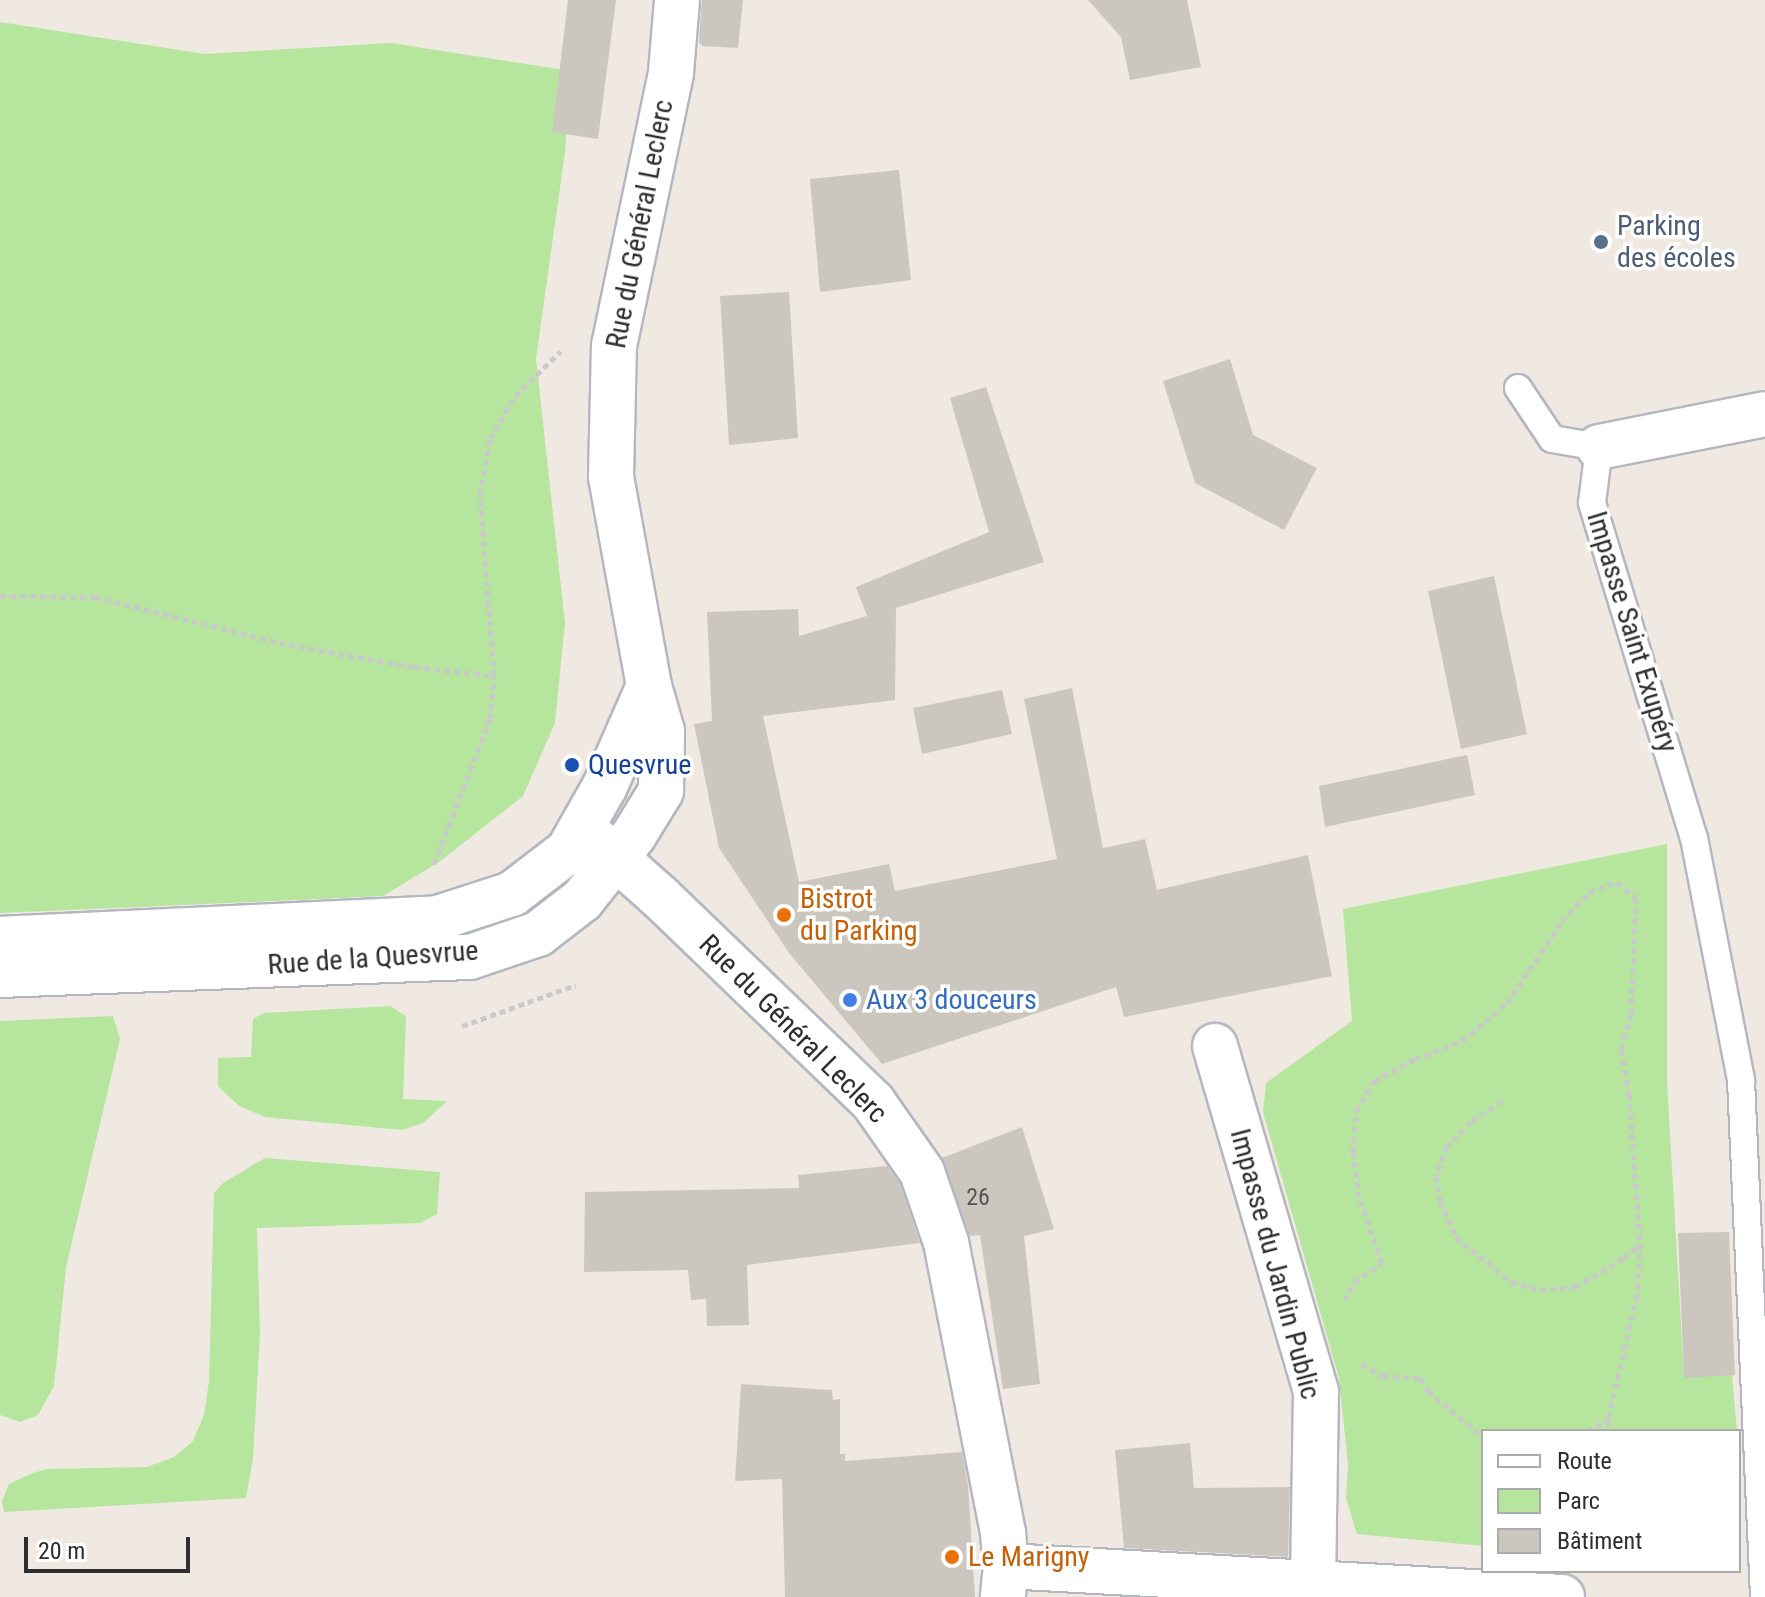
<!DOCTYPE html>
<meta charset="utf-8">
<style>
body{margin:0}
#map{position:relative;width:1765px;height:1597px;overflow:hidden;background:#efe9e1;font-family:"Roboto Condensed",sans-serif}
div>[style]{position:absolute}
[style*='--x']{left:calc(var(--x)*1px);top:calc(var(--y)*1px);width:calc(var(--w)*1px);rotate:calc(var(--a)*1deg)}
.green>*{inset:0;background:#b6e59e}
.building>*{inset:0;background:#cbc7bf}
.path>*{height:5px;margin-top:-2.5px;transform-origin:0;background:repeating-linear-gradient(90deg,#c9c9c9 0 6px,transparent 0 10px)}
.roads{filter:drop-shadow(2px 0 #b4b7c1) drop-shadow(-2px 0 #b4b7c1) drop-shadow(0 2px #b4b7c1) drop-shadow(0 -2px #b4b7c1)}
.lane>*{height:26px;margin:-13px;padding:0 13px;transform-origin:13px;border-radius:13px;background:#fff}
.street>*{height:44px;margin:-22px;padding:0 22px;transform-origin:22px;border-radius:22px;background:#fff}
.secondary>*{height:44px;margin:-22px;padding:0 22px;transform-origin:22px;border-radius:22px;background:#fff}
.dots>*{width:22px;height:22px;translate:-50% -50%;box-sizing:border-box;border:4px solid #fff;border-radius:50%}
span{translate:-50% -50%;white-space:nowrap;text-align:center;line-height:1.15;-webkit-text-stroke:7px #fff;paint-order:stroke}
.number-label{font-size:24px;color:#555452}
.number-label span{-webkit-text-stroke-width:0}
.street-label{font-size:28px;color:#2e2e2e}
.service-label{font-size:28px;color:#4e5e75}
.left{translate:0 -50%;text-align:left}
.transit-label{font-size:28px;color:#164399}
.food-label{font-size:28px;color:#c56008}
.shop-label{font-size:28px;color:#366cbe}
.legend{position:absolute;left:1481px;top:1429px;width:260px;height:144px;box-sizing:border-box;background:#fff;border:2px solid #ababab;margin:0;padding:10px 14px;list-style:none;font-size:24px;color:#2e2e2e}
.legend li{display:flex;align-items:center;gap:16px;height:40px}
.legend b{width:40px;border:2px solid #ababab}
.scale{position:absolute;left:24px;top:1537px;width:166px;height:36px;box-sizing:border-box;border:4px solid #2e2e2e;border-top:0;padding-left:10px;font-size:24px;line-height:28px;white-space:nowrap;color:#2e2e2e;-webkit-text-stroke:6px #fff;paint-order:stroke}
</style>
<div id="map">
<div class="green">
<i style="clip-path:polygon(0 22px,205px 54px,391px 43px,571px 71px,565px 152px,536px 359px,565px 623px,555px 723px,523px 796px,439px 862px,383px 896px,0 913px)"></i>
<i style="clip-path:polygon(1667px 844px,1667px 1082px,1684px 1377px,1732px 1375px,1737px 1431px,1483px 1431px,1483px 1546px,1357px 1534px,1346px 1498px,1348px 1465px,1339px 1378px,1263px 1112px,1266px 1083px,1352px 1021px,1343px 909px)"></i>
<i style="clip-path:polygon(390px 1006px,406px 1016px,403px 1099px,447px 1101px,423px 1123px,402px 1130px,265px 1117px,239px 1106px,218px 1086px,218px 1058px,251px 1057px,253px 1019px,264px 1013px)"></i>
<i style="clip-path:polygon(113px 1016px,120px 1039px,66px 1267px,54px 1386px,38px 1415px,20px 1422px,0 1415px,0 1021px)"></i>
<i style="clip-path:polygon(265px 1158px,440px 1172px,437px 1214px,420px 1223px,257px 1228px,260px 1332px,253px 1458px,246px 1498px,4px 1512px,2px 1501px,9px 1484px,33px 1473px,47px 1469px,147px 1467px,174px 1457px,193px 1441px,204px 1415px,209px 1381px,214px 1193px,223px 1183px)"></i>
</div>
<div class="building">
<i style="clip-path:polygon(568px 0,616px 0,598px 139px,552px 132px)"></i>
<i style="clip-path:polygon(702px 0,743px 0,738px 48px,702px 46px,699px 42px)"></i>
<i style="clip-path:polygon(1088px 0,1187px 0,1201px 67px,1130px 80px,1121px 37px)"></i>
<i style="clip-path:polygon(899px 170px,911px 280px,820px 292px,810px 179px)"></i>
<i style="clip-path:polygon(789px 292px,798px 438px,729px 445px,720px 296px)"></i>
<i style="clip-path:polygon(1230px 359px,1253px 435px,1317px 468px,1284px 530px,1195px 483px,1163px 381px)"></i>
<i style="clip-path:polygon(986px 387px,1044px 562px,896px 608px,895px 700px,763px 716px,799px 882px,889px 864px,895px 891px,1057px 859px,1024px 699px,1072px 688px,1103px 848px,1145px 839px,1157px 890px,1308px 855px,1332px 976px,1124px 1017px,1116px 987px,882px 1064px,789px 953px,719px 848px,694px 724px,712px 721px,707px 612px,798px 609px,799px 636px,867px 616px,856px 587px,989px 532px,950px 398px)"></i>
<i style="clip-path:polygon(1494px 576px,1527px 734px,1461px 749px,1428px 591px)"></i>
<i style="clip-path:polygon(1002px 690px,1012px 734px,922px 754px,913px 708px)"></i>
<i style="clip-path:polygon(1467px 755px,1475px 795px,1325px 827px,1319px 786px)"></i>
<i style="clip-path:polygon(1022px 1127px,1054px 1229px,1024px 1236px,1040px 1384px,1003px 1389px,980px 1235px,970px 1236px,942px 1158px)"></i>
<i style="clip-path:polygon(887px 1166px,900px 1183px,920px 1243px,747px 1265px,749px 1325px,707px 1326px,706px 1299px,691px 1300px,688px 1270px,584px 1272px,585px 1192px,799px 1188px,798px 1175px)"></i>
<i style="clip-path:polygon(1729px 1232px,1735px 1375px,1684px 1378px,1678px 1233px)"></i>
<i style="clip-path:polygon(741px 1384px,832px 1390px,833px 1400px,840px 1399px,840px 1454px,845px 1454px,845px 1461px,962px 1452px,968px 1485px,975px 1597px,785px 1597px,782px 1479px,735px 1481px)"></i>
<i style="clip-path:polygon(1190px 1443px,1194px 1488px,1290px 1487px,1288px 1557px,1124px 1548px,1115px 1450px)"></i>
</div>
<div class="path">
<i style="--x:0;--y:596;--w:95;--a:0.6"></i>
<i style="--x:95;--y:597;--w:200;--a:13.9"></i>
<i style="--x:289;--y:645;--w:127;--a:10"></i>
<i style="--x:414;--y:667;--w:81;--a:6.4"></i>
<i style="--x:494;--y:676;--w:182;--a:-94.4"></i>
<i style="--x:480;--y:495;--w:57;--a:-79.9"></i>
<i style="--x:490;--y:439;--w:50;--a:-59.8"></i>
<i style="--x:515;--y:396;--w:64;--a:-44.4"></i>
<i style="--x:434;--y:864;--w:155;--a:-68.9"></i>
<i style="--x:490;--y:719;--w:43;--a:-84.7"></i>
<i style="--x:462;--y:1026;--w:121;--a:-19.8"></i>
<i style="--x:1502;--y:1101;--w:37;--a:146"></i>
<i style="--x:1471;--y:1122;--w:34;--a:135"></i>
<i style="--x:1447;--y:1146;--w:32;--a:110"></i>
<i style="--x:1436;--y:1176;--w:25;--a:81"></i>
<i style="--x:1440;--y:1201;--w:39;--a:66"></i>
<i style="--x:1456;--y:1237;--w:71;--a:39.3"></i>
<i style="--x:1511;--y:1282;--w:30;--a:15"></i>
<i style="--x:1540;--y:1290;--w:35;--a:-5"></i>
<i style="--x:1575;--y:1287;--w:57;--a:-30.6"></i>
<i style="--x:1624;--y:1258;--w:21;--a:-41"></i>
<i style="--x:1345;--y:1301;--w:21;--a:-65"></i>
<i style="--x:1354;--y:1282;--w:34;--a:-34"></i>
<i style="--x:1382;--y:1263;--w:70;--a:-109.2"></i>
<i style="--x:1359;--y:1197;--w:45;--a:-97.6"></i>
<i style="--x:1353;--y:1152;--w:41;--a:-85.8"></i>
<i style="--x:1356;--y:1111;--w:35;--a:-59"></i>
<i style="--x:1374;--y:1081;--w:47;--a:-28.2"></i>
<i style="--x:1415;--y:1059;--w:50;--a:-21"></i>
<i style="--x:1462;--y:1041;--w:59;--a:-40.2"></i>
<i style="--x:1507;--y:1003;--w:99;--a:-56.1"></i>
<i style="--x:1562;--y:921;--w:40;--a:-47"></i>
<i style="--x:1589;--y:892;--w:30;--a:-20"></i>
<i style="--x:1617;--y:882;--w:25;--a:40"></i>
<i style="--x:1636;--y:898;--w:116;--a:92.5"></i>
<i style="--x:1631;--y:1014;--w:37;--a:106"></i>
<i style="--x:1621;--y:1050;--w:45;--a:79.7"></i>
<i style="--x:1629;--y:1094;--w:149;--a:85.8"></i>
<i style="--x:1640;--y:1243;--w:52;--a:93.3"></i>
<i style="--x:1637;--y:1295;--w:128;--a:103.1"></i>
<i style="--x:1608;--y:1420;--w:11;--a:85"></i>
<i style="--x:1362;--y:1364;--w:24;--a:30"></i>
<i style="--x:1383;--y:1376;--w:38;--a:3"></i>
<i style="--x:1421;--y:1378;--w:15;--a:62"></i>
<i style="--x:1428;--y:1391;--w:72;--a:39.9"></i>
<i style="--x:1587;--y:1431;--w:24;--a:-28"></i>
</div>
<div class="roads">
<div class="lane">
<i style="--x:1518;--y:388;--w:61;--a:56.3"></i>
<i style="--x:1552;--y:439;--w:48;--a:9.7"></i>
<i style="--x:1599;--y:447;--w:56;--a:97.1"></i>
<i style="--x:1592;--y:503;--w:350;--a:73.1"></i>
<i style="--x:1694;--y:838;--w:247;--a:79"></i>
<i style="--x:1741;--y:1080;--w:518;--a:87.45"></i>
</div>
<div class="street">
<i style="--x:1599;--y:447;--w:169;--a:-11.2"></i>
<i style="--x:587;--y:832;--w:98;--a:41.7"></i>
<i style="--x:660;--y:897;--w:296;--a:43.9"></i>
<i style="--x:873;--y:1102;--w:85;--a:55"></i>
<i style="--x:922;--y:1172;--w:74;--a:71.1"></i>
<i style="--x:946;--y:1242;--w:297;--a:78.9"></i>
<i style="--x:1003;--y:1533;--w:33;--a:85"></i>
<i style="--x:1006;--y:1566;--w:31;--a:96"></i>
<i style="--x:1215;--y:1046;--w:360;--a:73.7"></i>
<i style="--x:1316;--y:1392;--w:190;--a:90.9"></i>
<i style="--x:1006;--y:1566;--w:557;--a:3.19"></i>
</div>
<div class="secondary">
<i style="--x:0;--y:939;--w:439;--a:-2.7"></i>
<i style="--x:438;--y:918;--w:78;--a:-18"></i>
<i style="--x:512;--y:894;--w:71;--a:-37.5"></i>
<i style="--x:568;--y:851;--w:75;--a:-60.4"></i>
<i style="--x:605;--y:786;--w:109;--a:-66.3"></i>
<i style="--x:0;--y:975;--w:470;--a:-2.2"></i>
<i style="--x:470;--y:957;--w:72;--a:-18.7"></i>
<i style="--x:538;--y:934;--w:56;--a:-37.7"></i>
<i style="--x:582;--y:900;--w:83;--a:-51.3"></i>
<i style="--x:634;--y:835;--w:52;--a:-58.5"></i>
<i style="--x:661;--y:791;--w:60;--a:-89"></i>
<i style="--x:662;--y:731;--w:47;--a:-106.1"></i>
<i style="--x:649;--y:686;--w:212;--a:-100.3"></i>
<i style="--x:611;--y:477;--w:131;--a:-88.7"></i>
<i style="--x:614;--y:346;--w:280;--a:-78.2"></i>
<i style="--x:671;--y:72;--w:72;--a:-85.2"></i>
</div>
</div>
<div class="dots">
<i style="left:1601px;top:242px;background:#5c6f8a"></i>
<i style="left:572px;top:765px;background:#1a4fb4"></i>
<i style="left:784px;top:915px;background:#e8710a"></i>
<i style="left:850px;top:1000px;background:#3f7fe0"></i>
<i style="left:952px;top:1557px;background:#e8710a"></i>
</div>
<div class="number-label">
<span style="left:978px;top:1198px">26</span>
</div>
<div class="street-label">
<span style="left:640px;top:224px;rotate:-79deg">Rue du Général Leclerc</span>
<span style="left:1632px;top:632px;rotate:73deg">Impasse Saint Exupéry</span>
<span style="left:373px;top:958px;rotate:-4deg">Rue de la Quesvrue</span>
<span style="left:793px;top:1029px;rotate:45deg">Rue du Général Leclerc</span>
<span style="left:1275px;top:1264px;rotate:75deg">Impasse du Jardin Public</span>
</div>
<div class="service-label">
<span class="left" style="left:1617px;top:242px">Parking<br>des écoles</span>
</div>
<div class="transit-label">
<span class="left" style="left:588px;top:765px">Quesvrue</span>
</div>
<div class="food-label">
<span class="left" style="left:800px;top:915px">Bistrot<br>du Parking</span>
<span class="left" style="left:968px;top:1557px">Le Marigny</span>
</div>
<div class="shop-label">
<span class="left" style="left:866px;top:1000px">Aux 3 douceurs</span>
</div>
<ul class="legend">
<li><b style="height:10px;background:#fff"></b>Route</li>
<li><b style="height:22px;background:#b6e59e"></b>Parc</li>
<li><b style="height:22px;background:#cbc7bf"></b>Bâtiment</li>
</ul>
<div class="scale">20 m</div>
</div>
